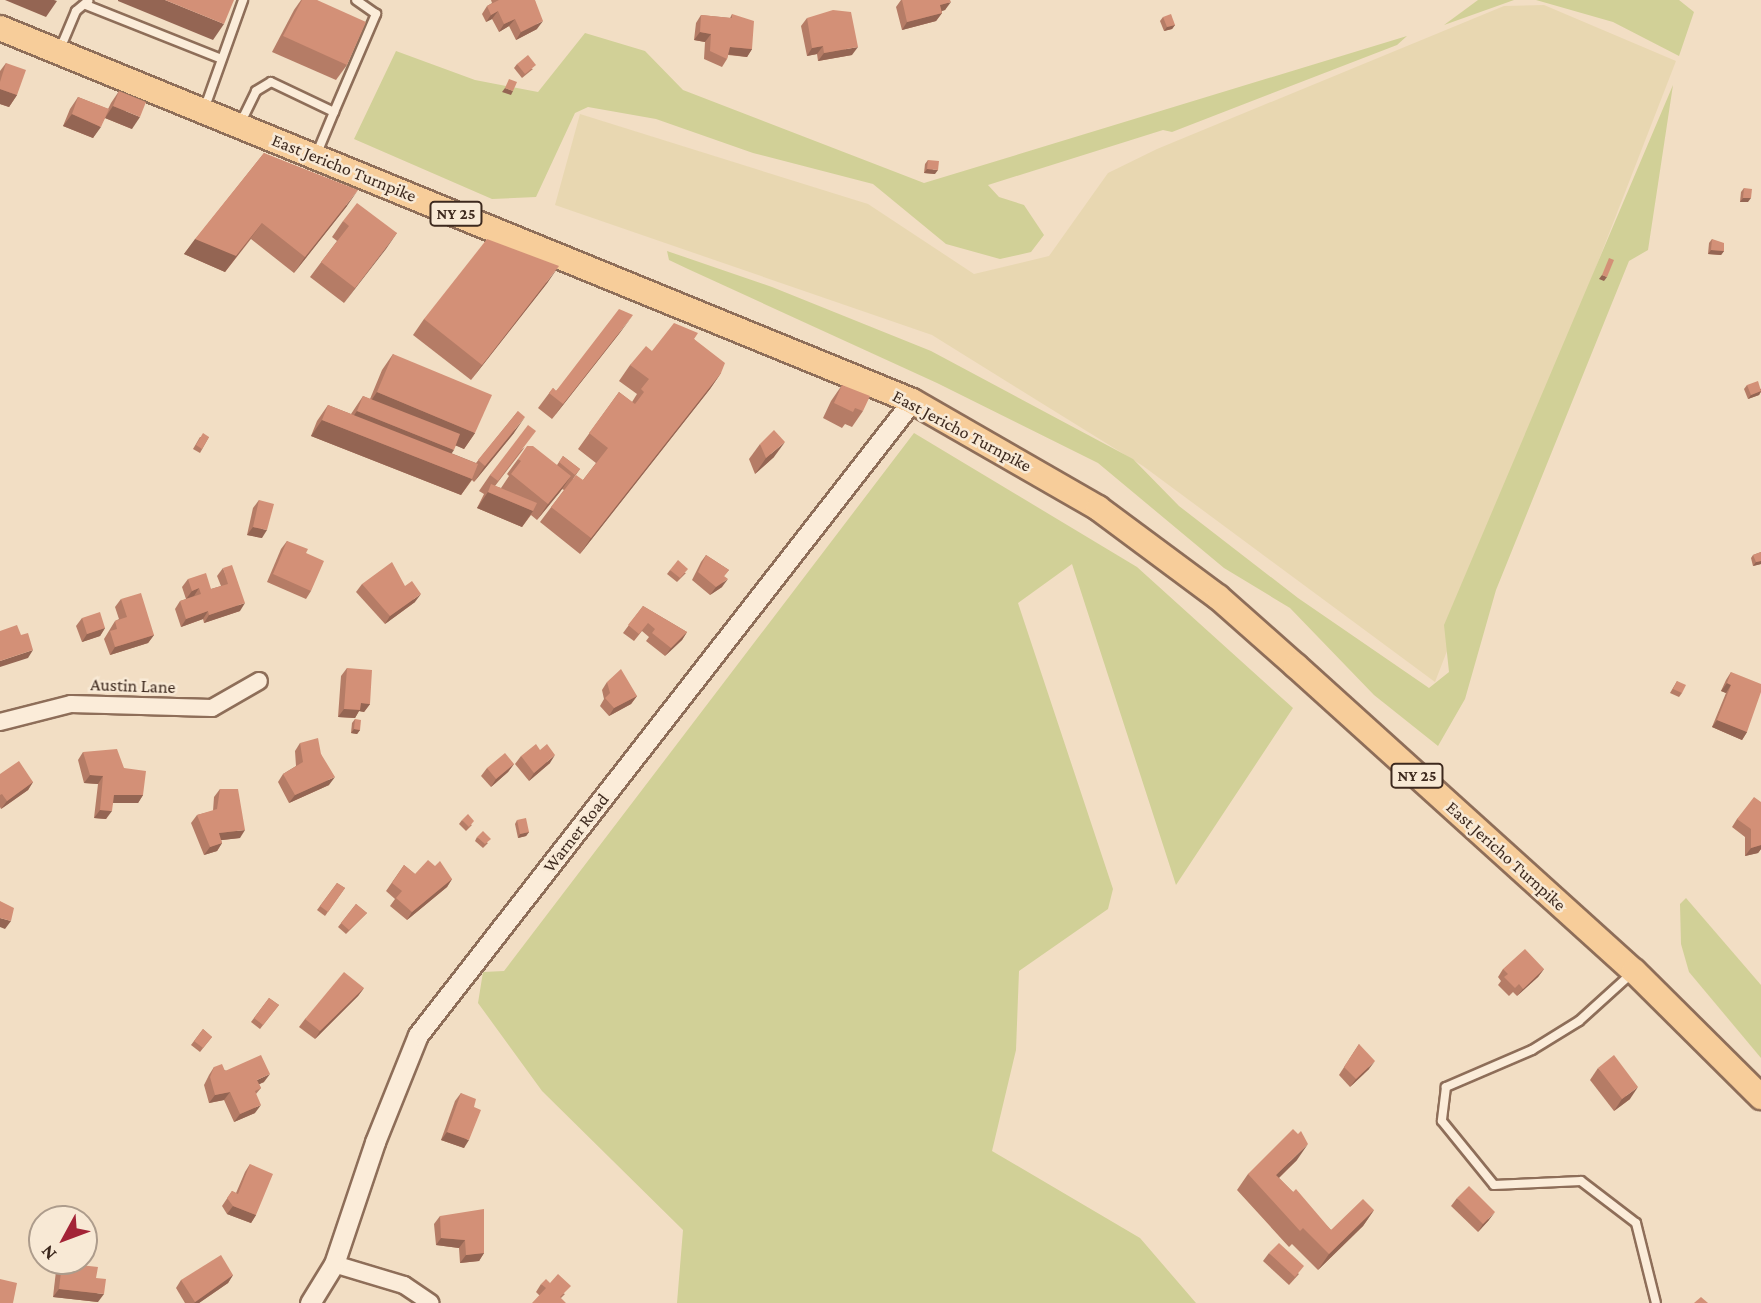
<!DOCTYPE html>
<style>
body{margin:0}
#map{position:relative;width:1761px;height:1303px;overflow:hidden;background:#f2dec4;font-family:"Crimson Pro",serif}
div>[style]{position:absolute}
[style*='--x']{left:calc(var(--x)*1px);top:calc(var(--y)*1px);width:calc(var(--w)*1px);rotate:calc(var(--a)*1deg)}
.farmland>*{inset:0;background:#e8d7b1}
.green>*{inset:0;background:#d1d097}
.roads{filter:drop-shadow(2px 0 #8e6e59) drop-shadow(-2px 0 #8e6e59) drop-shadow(0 2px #8e6e59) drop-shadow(0 -2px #8e6e59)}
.service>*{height:8px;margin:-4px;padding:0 4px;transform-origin:4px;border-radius:4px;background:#fbecd9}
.minor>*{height:16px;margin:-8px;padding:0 8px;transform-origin:8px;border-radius:8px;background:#fbecd9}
.tertiary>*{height:19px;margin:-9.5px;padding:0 9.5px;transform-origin:9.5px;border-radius:9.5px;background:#fbecd9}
.primary>*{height:24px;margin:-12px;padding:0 12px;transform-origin:12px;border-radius:12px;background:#f7cd9a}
.wall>*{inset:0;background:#b57c66}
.shaded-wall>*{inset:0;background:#946553}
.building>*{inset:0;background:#d39077}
span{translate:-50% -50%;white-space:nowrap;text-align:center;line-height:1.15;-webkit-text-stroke:5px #f8e9d5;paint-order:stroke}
.shield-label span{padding:2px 5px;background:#f8e9d5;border:2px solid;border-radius:5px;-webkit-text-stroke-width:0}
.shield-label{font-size:16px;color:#3d291e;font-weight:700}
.street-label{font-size:18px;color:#3d291e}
.north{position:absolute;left:28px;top:1205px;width:70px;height:70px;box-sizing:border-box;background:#f8e9d5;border:2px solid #ad9c8c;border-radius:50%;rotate:229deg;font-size:19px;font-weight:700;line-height:28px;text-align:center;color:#3d291e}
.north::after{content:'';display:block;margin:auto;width:24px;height:32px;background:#a32336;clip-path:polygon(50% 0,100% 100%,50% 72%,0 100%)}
</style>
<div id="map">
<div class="farmland">
<i style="clip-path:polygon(1544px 5px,1676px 61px,1435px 682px,1143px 466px,932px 335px,555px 205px,580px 114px,868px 204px,974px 274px,1049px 256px,1108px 173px,1157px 149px,1504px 6px)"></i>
</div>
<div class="green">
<i style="clip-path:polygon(1478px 0,1514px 0,1444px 25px)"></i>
<i style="clip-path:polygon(1536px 0,1679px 0,1694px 12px,1679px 56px,1613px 22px)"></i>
<i style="clip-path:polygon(585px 33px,645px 51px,683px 90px,924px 183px,1407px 36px,1397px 45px,1172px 132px,1163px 130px,988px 185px,999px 197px,1024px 205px,1044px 235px,1031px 252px,1000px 259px,946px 244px,873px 184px,753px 153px,656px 119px,588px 107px,575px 113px,536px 197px,492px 199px,354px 139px,396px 51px,475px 80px,538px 92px)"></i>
<i style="clip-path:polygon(1673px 85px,1648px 250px,1629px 261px,1496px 590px,1465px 699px,1438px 746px,1374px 695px,1290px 608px,1224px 568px,1098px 463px,937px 383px,688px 269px,669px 260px,667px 251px,772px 287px,931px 351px,1133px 459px,1179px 506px,1298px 598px,1429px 688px,1449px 672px,1444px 625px)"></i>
<i style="clip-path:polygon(914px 433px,1137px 567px,1293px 708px,1176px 885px,1072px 564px,1018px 603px,1113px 889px,1108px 909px,1019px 971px,1016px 1050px,992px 1151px,1140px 1238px,1196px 1303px,677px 1303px,683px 1230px,542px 1091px,478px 1003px,483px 972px,504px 971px)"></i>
<i style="clip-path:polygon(1686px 898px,1761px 985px,1761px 1058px,1689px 972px,1681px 944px,1680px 904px)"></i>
</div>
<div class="roads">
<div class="service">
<i style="--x:86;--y:5;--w:143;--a:21.7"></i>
<i style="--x:60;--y:49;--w:41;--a:-67.2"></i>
<i style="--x:76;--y:11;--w:16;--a:-40"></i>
<i style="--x:205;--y:107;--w:114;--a:-70.4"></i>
<i style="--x:334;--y:112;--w:107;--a:-66.8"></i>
<i style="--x:376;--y:14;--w:24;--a:-145"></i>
<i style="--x:241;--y:122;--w:34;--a:-64"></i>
<i style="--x:256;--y:91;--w:17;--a:-31"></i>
<i style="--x:271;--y:82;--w:70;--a:25.5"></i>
<i style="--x:334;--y:112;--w:44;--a:112.5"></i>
<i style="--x:1631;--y:974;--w:70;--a:137.9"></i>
<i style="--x:1579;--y:1021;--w:55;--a:148.3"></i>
<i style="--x:1532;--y:1050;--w:94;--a:156.7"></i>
<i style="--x:1446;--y:1087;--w:34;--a:97"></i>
<i style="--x:1442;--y:1121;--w:82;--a:50.9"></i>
<i style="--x:1494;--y:1185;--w:87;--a:-2.6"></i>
<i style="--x:1581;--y:1181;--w:69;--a:37.4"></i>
<i style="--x:1636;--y:1223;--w:82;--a:76"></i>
</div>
<div class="minor">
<i style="--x:0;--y:722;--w:73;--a:-14.2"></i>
<i style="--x:71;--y:704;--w:141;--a:1.6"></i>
<i style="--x:212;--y:708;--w:54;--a:-29.9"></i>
<i style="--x:334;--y:1264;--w:73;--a:16.7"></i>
<i style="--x:404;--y:1285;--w:32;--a:34"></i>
</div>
<div class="tertiary">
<i style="--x:310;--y:1303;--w:46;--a:-58.4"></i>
<i style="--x:334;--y:1264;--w:129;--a:-71.4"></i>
<i style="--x:375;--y:1142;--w:115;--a:-68.1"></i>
<i style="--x:418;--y:1035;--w:804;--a:-52.07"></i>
</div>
<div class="primary">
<i style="--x:0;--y:28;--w:985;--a:22.24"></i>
<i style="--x:912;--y:401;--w:215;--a:29.9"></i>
<i style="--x:1098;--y:508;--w:149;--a:36.6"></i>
<i style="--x:1218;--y:597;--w:104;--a:41.5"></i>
<i style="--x:1296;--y:666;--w:455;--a:42.1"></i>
<i style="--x:1634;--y:971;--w:179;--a:44.8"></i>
</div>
</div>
<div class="wall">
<i style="clip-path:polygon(301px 0,317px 0,347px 65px,336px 80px,272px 52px,294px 10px)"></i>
<i style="clip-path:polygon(491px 0,535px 0,537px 29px,516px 40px,509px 26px,499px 32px,492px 19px,486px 22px,482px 14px,487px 6px,492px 3px)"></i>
<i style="clip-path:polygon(901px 0,950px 0,945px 10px,942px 11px,942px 13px,936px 21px,902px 30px,896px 7px)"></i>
<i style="clip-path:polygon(732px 14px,752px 49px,747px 57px,728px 55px,727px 59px,722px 67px,704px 59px,705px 42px,694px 40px,696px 23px,701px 15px,730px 18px)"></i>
<i style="clip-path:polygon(1163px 17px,1175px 25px,1172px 29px,1164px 31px,1160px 21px)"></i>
<i style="clip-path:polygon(807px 18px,852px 55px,818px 61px,817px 54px,807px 56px,801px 26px)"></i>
<i style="clip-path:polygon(6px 63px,17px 95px,9px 107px,0 104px,0 71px)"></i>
<i style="clip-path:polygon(517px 64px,533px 69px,522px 78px,514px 68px)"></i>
<i style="clip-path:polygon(119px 91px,132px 129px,105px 118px,93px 138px,63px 126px,70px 109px,78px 97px,108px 109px,111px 103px)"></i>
<i style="clip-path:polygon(264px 153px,347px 206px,294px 273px,251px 239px,225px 272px,184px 254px)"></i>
<i style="clip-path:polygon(928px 160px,935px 174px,924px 173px,925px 164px)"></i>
<i style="clip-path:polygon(1744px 188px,1748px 202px,1740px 202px,1741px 192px)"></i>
<i style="clip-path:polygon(343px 221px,397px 233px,344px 303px,310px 277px,337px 241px,332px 237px)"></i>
<i style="clip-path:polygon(1712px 239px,1724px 251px,1721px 255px,1708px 254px,1709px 243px)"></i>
<i style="clip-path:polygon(548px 282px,471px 380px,413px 335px,424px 319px)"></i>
<i style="clip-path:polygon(622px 330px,552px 419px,538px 408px,553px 388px,556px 391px)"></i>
<i style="clip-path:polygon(694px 339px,721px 373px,710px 389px,580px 554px,540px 522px,564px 490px,562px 489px,537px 520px,531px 515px,522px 527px,477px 508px,484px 494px,479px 491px,490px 475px,525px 447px,495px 486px,501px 488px,509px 476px,507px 474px,518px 459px,557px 465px,563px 456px,580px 469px,573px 479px,583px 480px,596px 463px,578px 449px,619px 392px,632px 402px,637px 394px,619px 381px,630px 365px,652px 351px)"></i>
<i style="clip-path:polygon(393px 354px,475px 433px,464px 449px,456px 445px,451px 453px,476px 463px,518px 411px,514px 433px,474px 482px,472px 480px,461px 495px,311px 436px,317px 421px,328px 405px,351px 414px,363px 396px,370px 399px,382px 370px)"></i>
<i style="clip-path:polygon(842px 385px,863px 411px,852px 427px,845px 424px,842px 428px,823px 418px,831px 401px)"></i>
<i style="clip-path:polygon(1747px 385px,1761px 389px,1761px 392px,1759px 395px,1748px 399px,1744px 389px)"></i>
<i style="clip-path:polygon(200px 437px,209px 437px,200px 453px,193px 449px)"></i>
<i style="clip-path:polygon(760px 444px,774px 457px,755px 474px,749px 459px)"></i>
<i style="clip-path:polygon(259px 500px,262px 538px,247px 535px,253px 508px)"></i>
<i style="clip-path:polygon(287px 541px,306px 553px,311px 591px,306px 599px,267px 582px,281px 549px)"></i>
<i style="clip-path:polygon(1761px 552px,1761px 564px,1753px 566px,1751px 558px,1753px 555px)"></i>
<i style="clip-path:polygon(706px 555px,729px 570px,724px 576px,722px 587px,710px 595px,692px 580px,701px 562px)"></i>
<i style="clip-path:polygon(223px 568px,240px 611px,204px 623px,203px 619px,181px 627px,175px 609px,180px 601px,186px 599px,182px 587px,188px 579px,211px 589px,221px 586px,217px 576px)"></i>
<i style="clip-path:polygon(670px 570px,686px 573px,677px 582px,667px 574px)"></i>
<i style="clip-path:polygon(362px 584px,405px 586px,415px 602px,385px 624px,356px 592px)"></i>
<i style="clip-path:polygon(121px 599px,154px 635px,148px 643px,110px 655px,104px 639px,115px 621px,119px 619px,115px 607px)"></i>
<i style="clip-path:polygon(643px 606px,687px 632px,682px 640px,665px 656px,646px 641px,649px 637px,642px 631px,634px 641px,623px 633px)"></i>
<i style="clip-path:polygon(82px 618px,105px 628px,100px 636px,82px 642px,76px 626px)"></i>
<i style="clip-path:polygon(347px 668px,370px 704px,364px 712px,359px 711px,355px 718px,338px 717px,341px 676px)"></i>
<i style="clip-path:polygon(1731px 672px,1747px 732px,1742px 740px,1712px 727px,1726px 693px,1721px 691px,1726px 680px)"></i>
<i style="clip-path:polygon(1677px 681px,1682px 693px,1679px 697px,1670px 693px)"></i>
<i style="clip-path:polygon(607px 682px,637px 696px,631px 704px,609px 716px,600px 706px,604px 699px,602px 690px)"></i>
<i style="clip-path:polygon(355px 719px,360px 730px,357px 734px,351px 733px,352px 723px)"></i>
<i style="clip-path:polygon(300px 743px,321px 754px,329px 785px,289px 803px,278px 782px,283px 774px,296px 766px,295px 751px)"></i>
<i style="clip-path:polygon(83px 752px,124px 768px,143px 795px,138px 803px,113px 803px,106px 819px,94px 818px,98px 784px,84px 783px,78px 760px)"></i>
<i style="clip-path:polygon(521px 756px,550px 763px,529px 781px,515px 764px)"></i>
<i style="clip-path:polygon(514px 764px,508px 772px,491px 787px,481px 776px,487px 768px)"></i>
<i style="clip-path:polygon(0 774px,33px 782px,28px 790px,1px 809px,0 807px)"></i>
<i style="clip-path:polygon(220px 789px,240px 838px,221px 840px,222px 843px,217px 851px,204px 855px,191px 823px,197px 815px,213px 811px,214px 797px)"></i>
<i style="clip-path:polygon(1761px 802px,1761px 849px,1758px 853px,1745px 856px,1745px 837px,1732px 827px,1737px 819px)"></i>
<i style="clip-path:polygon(462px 820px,472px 825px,466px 831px,459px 824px)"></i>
<i style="clip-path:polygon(517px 820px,529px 832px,526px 836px,518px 838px,515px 824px)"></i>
<i style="clip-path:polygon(477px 837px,488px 843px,483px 848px,475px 841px)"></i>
<i style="clip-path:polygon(404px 865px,415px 874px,452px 879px,447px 887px,407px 920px,390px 906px,395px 899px,386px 891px)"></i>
<i style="clip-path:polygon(337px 883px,345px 888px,325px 916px,317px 910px)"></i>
<i style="clip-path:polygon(356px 904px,367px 913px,346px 934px,338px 927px)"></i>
<i style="clip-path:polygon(1503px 969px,1544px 969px,1538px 977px,1517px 996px,1513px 992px,1509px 996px,1498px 985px,1501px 981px,1498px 977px)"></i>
<i style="clip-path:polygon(364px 988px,358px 996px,315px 1039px,299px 1027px,305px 1019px)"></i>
<i style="clip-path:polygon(269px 998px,279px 1005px,260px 1029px,251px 1022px)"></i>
<i style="clip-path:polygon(203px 1029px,212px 1037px,200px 1052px,191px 1045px)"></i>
<i style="clip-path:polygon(1359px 1044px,1369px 1069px,1350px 1087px,1339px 1075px)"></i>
<i style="clip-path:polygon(214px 1067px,264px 1082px,259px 1084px,261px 1088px,256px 1094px,255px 1113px,234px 1122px,224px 1100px,209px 1103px,204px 1085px,209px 1075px)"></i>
<i style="clip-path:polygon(1598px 1068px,1630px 1099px,1614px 1111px,1590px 1080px)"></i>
<i style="clip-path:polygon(461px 1093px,474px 1107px,464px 1148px,441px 1140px,455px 1101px)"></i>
<i style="clip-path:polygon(1297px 1160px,1279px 1178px,1331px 1230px,1374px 1210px,1363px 1226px,1318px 1270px,1292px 1244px,1289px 1247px,1237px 1190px,1248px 1174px)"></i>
<i style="clip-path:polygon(250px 1164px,256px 1215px,251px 1223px,227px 1214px,222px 1206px,232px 1191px,236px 1193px,245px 1172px)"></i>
<i style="clip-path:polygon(1457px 1198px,1489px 1220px,1478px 1232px,1451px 1206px)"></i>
<i style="clip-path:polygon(440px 1216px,484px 1253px,479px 1261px,460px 1263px,459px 1248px,436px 1245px,434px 1224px)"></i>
<i style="clip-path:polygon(1269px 1253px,1299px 1274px,1289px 1285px,1263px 1261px)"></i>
<i style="clip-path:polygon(62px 1263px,96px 1278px,98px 1302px,53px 1297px,56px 1271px)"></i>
<i style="clip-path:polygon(233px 1275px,228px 1283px,199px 1303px,185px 1303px,176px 1288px,181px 1280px)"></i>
<i style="clip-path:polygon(541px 1284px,565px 1294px,561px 1298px,539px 1295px,536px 1292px)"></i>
</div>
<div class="shaded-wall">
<i style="clip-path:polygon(5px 0,54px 0,57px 1px,46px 17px)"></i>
<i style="clip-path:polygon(118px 0,165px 0,224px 24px,213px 40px,118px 1px)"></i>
<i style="clip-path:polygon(951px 2px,945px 10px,934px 13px,940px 5px)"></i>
<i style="clip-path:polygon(498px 11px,492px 19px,486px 22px,491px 15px)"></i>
<i style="clip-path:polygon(942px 13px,936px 21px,902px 30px,907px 22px)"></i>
<i style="clip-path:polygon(515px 19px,509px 26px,499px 32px,504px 24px)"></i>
<i style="clip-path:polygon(543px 21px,537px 29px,516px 40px,521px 32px)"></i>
<i style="clip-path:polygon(1175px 25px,1172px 29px,1164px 31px,1167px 27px)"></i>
<i style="clip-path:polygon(700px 32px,711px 34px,705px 42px,694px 40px)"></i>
<i style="clip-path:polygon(823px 46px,817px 54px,807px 56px,812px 48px)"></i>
<i style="clip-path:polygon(730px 47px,752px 49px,747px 57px,725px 54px)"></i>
<i style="clip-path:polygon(858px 47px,852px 55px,818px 61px,824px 53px)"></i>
<i style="clip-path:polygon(505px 88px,513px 91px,511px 95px,502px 92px)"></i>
<i style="clip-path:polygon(0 89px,17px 95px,9px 107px,0 104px)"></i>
<i style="clip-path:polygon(113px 106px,140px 117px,132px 129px,105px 118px)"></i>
<i style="clip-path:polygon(72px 114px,101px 127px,93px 138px,63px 126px)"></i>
<i style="clip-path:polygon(927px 169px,938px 170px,935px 174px,924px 173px)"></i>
<i style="clip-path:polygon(358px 190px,347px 206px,294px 273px,305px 257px)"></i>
<i style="clip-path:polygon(1743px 198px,1751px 198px,1748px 202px,1740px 202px)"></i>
<i style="clip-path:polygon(262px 223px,225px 272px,184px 254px,195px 239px)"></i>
<i style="clip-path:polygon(397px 233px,386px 249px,344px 303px,355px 288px)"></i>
<i style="clip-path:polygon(1711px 250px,1724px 251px,1721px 255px,1708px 254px)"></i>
<i style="clip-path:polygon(559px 266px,548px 282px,471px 380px,482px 365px)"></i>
<i style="clip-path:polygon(1602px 275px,1607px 277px,1604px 281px,1599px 279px)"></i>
<i style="clip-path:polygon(633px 315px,622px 330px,552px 419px,563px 404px)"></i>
<i style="clip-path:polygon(721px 373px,710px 389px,580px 554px,591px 538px)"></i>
<i style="clip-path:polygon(1761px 391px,1759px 395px,1748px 399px,1751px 395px)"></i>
<i style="clip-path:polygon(377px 392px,475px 433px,464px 449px,366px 408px)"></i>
<i style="clip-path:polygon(357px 411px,454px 450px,443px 466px,346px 427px)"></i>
<i style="clip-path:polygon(525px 417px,514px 433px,474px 482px,485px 466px)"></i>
<i style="clip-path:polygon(322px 420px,472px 479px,461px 495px,311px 436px)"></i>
<i style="clip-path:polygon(536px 431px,490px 493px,533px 511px,522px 527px,477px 508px,488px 492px,490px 493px)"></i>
<i style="clip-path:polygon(785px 442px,774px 457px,755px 474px,766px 458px)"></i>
<i style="clip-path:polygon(571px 476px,560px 492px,537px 520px,548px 504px)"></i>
<i style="clip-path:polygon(253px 527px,267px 530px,262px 538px,247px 535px)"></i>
<i style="clip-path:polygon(1761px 561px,1761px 564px,1753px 566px,1756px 562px)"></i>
<i style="clip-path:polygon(728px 579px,722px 587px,710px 595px,716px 587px)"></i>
<i style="clip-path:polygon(199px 588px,194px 596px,186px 599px,192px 591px)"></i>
<i style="clip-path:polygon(421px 594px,415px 602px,385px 624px,390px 616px)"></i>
<i style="clip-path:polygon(245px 603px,240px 611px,204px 623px,209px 615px)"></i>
<i style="clip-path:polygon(208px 611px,203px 619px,181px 627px,186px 619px)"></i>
<i style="clip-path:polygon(105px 628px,100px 636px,82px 642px,87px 634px)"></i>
<i style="clip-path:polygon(687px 632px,682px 640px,665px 656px,671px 648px)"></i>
<i style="clip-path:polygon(154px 635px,148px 643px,110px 655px,115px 647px)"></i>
<i style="clip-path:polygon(33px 650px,28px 658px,0 667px,0 661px)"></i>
<i style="clip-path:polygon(1727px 683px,1731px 685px,1726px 693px,1721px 691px)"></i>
<i style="clip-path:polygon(637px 696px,631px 704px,609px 716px,614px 708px)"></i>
<i style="clip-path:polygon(361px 703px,370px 704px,364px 712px,359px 711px,355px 718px,338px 717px,344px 709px)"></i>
<i style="clip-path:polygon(1717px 720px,1747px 732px,1742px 740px,1712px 727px)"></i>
<i style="clip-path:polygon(354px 729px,360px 730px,357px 734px,351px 733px)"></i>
<i style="clip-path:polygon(555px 755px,550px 763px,529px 781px,534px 773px)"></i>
<i style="clip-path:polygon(514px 764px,508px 772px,491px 787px,496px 779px)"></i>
<i style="clip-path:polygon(90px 775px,103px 776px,98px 784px,84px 783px)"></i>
<i style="clip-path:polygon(335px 777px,329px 785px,289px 803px,295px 795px)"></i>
<i style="clip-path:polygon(33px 782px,28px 790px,1px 809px,7px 801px)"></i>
<i style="clip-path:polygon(114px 795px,143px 795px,138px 803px,108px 803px)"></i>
<i style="clip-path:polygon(100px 810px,112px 811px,106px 819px,94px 818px)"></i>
<i style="clip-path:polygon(245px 830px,240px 838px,214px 841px,219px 833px)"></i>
<i style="clip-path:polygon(529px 832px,526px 836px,518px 838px,520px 834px)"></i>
<i style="clip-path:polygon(222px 843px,217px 851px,204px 855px,210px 847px)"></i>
<i style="clip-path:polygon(1761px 845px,1761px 849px,1758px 853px,1745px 856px,1751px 848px)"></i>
<i style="clip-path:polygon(452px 879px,447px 887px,407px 920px,412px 912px)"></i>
<i style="clip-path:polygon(0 918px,11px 921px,5px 929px,0 927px)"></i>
<i style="clip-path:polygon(1544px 969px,1538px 977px,1517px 996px,1523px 989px)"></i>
<i style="clip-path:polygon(364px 988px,358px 996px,315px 1039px,320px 1031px)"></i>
<i style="clip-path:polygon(1375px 1061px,1369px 1069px,1350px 1087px,1356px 1079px)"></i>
<i style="clip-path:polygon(270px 1074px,264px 1082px,251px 1088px,257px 1080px)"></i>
<i style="clip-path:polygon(1638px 1087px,1630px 1099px,1614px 1111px,1622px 1099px)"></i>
<i style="clip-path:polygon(230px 1092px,224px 1100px,209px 1103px,215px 1095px)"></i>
<i style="clip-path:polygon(261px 1105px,255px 1113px,234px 1122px,240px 1114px)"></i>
<i style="clip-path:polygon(447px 1132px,469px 1140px,464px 1148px,441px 1140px)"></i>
<i style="clip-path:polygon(1308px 1144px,1297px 1160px,1265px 1191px,1276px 1175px)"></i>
<i style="clip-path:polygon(233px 1206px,256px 1215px,251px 1223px,227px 1214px)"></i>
<i style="clip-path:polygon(1374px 1210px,1363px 1226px,1318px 1270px,1329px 1254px)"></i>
<i style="clip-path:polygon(1495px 1212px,1489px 1220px,1478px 1232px,1483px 1224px)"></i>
<i style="clip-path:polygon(441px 1238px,465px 1240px,459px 1248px,436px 1245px)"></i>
<i style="clip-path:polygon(484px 1253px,479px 1261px,460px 1263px,466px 1255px)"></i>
<i style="clip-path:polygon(233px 1275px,228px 1283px,199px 1303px,194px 1303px)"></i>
<i style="clip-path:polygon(59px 1289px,104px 1294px,98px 1302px,53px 1297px)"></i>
</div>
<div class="building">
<i style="clip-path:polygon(165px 0,234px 0,224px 24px)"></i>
<i style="clip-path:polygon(302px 0,317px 0,366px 22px,347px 65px,283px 36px)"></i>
<i style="clip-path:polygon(499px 0,535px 0,543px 21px,521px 32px,515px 19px,504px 24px,498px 11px,491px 15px,487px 6px)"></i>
<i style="clip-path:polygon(902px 0,950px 0,951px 2px,940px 5px,942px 13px,907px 22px)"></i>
<i style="clip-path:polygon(833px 10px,851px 12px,858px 47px,824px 53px,823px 46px,812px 48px,807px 18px)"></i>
<i style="clip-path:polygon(732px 14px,754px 21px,752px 49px,730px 47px,727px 59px,710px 51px,711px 34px,700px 32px,701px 15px,732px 18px)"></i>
<i style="clip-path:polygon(1171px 14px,1175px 25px,1167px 27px,1163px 17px)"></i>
<i style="clip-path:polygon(528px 55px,536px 65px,525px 74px,517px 64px)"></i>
<i style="clip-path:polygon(6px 63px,26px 70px,17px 95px,0 89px,0 82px)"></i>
<i style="clip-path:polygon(509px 79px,517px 82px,513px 91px,505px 88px)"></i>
<i style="clip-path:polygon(119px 91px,146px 102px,140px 117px,113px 106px)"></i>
<i style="clip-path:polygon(78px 97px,109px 109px,101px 127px,72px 114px)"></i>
<i style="clip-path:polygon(264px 153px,358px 190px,305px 257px,262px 223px,236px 256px,195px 239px)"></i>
<i style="clip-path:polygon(928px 160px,939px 161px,938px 170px,927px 169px)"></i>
<i style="clip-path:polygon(1744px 188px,1752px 189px,1751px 198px,1743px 198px)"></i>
<i style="clip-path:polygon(357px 203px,397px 233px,355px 288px,321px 262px,349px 226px,343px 221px)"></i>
<i style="clip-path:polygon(487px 239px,559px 266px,482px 365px,424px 319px)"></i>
<i style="clip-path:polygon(1712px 239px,1724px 243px,1724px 251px,1711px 250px)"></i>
<i style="clip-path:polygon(1609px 258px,1614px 260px,1607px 277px,1602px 275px)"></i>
<i style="clip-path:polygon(619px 309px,633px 315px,563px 404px,549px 393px,553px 388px,556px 391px)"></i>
<i style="clip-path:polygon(674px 323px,698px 333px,694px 339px,725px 363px,721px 373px,591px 538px,551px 507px,576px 475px,583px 480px,608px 448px,589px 433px,619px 392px,635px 404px,644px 392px,641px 389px,649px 379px,630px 365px,646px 346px,652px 351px)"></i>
<i style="clip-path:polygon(393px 354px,492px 395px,475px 433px,377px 392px)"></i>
<i style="clip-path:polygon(1758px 381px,1761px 391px,1751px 395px,1747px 385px)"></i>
<i style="clip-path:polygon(842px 385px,870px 396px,863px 411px,855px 408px,853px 412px,834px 403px)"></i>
<i style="clip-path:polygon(363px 396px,460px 434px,454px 450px,357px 411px)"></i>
<i style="clip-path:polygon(328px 405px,478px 464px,472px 479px,322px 420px)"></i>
<i style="clip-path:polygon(518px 411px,525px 417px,485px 466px,478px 460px)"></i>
<i style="clip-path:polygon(528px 425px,536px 431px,498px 481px,490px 475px)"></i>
<i style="clip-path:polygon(774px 430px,785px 442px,766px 458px,760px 444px)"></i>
<i style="clip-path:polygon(203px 433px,209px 437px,202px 449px,196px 445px)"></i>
<i style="clip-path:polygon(527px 446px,533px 446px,571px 476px,548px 504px,511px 474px,521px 461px,518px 459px)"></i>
<i style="clip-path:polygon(563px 456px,580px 469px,575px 475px,559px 462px)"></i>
<i style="clip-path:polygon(491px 484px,537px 503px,533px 511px,488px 492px)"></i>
<i style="clip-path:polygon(259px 500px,274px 504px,267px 530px,253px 527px)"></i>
<i style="clip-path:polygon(287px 541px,308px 549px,306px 553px,324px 561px,311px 591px,273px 574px)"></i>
<i style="clip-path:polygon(1761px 552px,1761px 561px,1756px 562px,1753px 555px)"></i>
<i style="clip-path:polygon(706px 555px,729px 570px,724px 576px,728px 579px,716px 587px,698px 572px)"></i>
<i style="clip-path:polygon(678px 560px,688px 569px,680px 578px,670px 570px)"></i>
<i style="clip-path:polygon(392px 562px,405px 586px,412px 581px,421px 594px,390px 616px,362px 584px)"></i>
<i style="clip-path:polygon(232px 565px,245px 603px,209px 615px,208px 611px,186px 619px,180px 601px,201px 594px,199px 588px,192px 591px,188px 579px,206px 573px,211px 589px,228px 584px,223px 568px)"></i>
<i style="clip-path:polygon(141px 593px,154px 635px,115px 647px,110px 631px,117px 629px,115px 621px,127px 617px,121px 599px)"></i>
<i style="clip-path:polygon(643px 606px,687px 632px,671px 648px,652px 633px,655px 629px,648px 623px,639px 634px,628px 625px)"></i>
<i style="clip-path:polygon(100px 612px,105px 628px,87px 634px,82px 618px)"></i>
<i style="clip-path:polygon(17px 625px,21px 635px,28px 633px,33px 650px,0 661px,0 631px)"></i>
<i style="clip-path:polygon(347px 668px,372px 670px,370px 704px,361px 703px,360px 710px,344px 709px)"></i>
<i style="clip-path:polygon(621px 669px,637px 696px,614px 708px,605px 698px,610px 693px,607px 682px)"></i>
<i style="clip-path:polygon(1731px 672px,1761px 684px,1761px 692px,1747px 732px,1717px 720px,1731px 685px,1727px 683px)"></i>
<i style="clip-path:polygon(1677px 681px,1686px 685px,1682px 693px,1673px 689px)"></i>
<i style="clip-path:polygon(355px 719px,361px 720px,360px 730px,354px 729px)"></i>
<i style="clip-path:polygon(318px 738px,321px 754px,335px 777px,295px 795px,283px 774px,303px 762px,300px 743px)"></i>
<i style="clip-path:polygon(536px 744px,540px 750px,547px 744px,555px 755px,534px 773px,521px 756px)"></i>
<i style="clip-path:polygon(117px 749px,124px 768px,146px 771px,143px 795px,114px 795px,112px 811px,100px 810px,103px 776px,90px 775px,83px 752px)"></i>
<i style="clip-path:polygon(505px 753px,514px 764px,496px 779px,487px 768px)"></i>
<i style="clip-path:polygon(19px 761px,33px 782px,7px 801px,2px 794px,0 795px,0 774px)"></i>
<i style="clip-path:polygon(220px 789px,238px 789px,245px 830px,219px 833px,222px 843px,210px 847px,197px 815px,217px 809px)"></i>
<i style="clip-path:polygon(1754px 797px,1761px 802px,1761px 845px,1751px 848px,1751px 829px,1737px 819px)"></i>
<i style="clip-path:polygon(468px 814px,474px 821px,469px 827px,462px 820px)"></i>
<i style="clip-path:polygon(526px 818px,529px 832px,520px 834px,517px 820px)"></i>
<i style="clip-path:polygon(483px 831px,491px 839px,485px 844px,477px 837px)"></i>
<i style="clip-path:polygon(428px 860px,435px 866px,440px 861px,452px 879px,412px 912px,396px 898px,402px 891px,392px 883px,404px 865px,415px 874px)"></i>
<i style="clip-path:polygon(337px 883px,345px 888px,328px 912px,320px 906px)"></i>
<i style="clip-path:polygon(0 901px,14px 908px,11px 921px,0 918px,0 920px)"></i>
<i style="clip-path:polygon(356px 904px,367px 913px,349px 930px,341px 923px)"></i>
<i style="clip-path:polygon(1525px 949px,1544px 969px,1523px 989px,1519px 984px,1515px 988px,1504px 977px,1508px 974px,1503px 969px)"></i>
<i style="clip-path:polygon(344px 972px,364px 988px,320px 1031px,305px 1019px)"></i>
<i style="clip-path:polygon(269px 998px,279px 1005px,263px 1025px,254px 1018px)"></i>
<i style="clip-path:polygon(203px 1029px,212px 1037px,203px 1048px,194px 1041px)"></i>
<i style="clip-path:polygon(1359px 1044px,1375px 1061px,1356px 1079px,1344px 1067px)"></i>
<i style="clip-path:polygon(261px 1055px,270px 1074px,257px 1080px,261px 1088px,255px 1091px,261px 1105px,240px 1114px,230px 1092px,215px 1095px,210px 1077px,214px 1067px,222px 1064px,225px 1071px)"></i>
<i style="clip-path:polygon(1614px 1055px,1638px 1087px,1622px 1099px,1598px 1068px)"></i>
<i style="clip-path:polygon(461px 1093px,476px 1099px,474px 1107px,481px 1110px,469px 1140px,447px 1132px)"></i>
<i style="clip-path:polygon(1293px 1129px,1298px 1134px,1301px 1131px,1308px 1144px,1276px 1175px,1293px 1192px,1296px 1189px,1331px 1230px,1363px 1199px,1374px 1210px,1329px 1254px,1303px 1228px,1300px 1231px,1248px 1174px)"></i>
<i style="clip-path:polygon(250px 1164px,273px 1174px,256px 1215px,233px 1206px,227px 1198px,232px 1191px,238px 1194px)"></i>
<i style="clip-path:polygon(1469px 1186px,1495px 1212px,1483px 1224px,1457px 1198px)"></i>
<i style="clip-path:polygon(484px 1209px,484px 1253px,466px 1255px,465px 1240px,441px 1238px,440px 1216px)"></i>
<i style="clip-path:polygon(1279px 1243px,1304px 1266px,1295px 1277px,1269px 1253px)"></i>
<i style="clip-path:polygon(221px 1255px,233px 1275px,195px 1302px,181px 1280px)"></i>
<i style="clip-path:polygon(62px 1263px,98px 1267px,96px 1278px,106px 1279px,104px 1294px,59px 1289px)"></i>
<i style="clip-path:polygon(558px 1274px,571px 1286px,560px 1297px,566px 1303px,532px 1303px,546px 1288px,541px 1284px,546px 1279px,550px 1283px)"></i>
<i style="clip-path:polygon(0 1279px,17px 1283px,13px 1303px,0 1303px)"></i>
<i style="clip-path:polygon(1701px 1297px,1708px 1303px,1694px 1303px)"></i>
</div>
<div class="shield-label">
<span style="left:456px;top:214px">NY 25</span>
<span style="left:1417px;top:776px">NY 25</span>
</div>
<div class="street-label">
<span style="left:344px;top:168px;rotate:22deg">East Jericho Turnpike</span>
<span style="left:962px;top:431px;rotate:28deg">East Jericho Turnpike</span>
<span style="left:133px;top:686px;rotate:2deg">Austin Lane</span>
<span style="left:576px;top:833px;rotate:-52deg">Warner Road</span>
<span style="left:1506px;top:856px;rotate:42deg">East Jericho Turnpike</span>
</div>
<div class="north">N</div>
</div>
